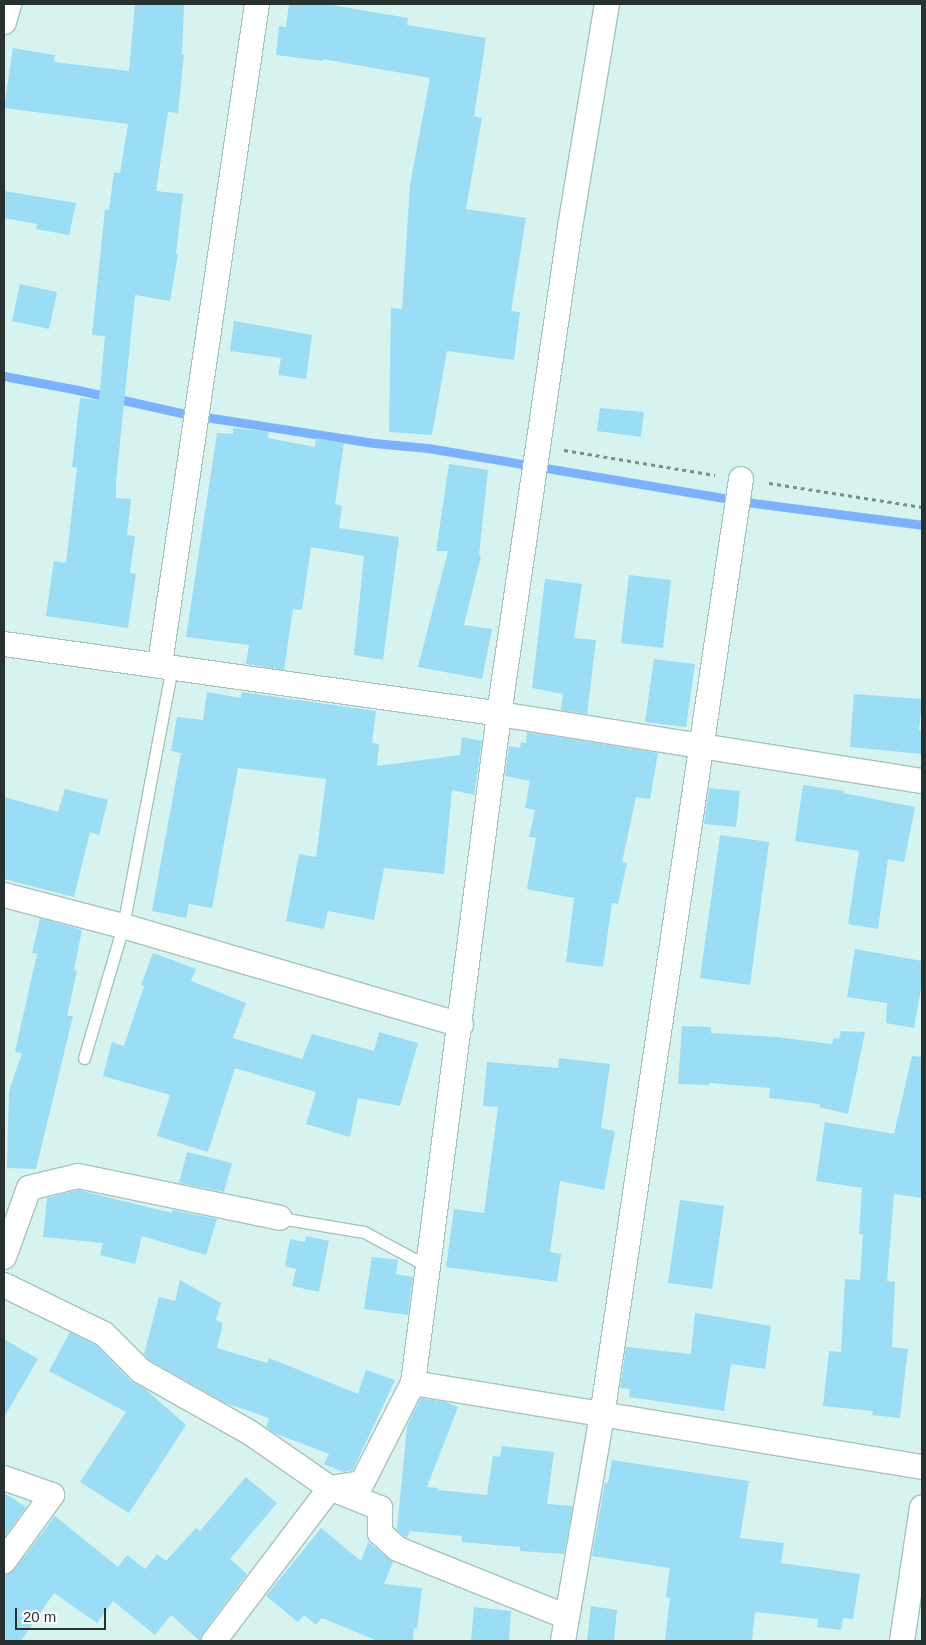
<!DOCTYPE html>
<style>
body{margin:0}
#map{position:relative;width:926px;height:1645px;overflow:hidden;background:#d6f3ef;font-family:Arial,sans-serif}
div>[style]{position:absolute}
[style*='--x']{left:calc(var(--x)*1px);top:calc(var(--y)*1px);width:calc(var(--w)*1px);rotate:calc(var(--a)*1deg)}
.stream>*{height:9px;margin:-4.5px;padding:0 4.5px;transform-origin:4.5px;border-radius:4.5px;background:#7cb2fd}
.building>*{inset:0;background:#9bddf5}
.path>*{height:3px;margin-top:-1.5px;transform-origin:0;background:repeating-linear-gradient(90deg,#7b8f8c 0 4px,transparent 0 8px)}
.roads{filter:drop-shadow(1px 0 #a7c2bf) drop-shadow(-1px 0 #a7c2bf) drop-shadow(0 1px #a7c2bf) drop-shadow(0 -1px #a7c2bf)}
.service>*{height:11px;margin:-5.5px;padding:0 5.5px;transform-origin:5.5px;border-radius:5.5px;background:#fff}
.minor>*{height:24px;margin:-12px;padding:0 12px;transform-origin:12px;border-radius:12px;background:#fff}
span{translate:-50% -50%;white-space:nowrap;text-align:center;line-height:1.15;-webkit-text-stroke:4.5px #fff;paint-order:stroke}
.frame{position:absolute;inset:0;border:5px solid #273230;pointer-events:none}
.scale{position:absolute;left:15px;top:1608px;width:91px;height:22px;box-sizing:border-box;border:2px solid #273230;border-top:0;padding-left:6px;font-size:15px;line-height:18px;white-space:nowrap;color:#273230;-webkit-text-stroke:4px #fff;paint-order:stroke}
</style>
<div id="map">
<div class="stream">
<i style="--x:4;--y:376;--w:75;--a:10.7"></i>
<i style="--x:78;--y:390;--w:111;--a:12.5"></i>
<i style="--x:186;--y:414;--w:190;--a:8.8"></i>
<i style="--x:374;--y:443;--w:54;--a:5.3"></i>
<i style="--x:428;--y:448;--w:323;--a:9.6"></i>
<i style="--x:746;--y:502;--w:177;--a:7.4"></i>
</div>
<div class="building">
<i style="clip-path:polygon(135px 4px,184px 4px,182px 55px,184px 55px,178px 113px,168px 112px,156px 191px,183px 194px,176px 254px,178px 254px,170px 301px,135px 295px,116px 482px,116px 498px,131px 499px,127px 535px,135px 536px,130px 573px,136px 574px,128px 628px,46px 616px,54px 561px,66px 563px,77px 468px,72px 467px,80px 398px,99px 400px,105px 336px,92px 335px,105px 209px,109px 210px,114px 172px,120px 173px,128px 124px,4px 108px,13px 48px,55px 55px,54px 62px,129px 71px)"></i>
<i style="clip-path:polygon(289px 4px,326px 4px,408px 18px,407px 25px,486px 38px,474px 116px,482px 118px,466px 209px,526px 218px,511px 311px,520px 312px,514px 360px,447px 351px,432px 435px,389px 432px,391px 308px,402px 309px,410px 185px,430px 78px,323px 59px,323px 61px,276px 55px,279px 26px,286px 27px)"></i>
<i style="clip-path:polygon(4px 191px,76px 203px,69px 235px,36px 229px,37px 224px,4px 218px)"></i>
<i style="clip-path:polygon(20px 284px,57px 292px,49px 329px,12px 321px)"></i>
<i style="clip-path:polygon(234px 321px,312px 335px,306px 379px,278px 375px,281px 358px,230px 351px)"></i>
<i style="clip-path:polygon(600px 408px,644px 412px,641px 437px,597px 431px)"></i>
<i style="clip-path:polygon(233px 428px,269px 432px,268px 438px,315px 447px,316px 438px,344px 443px,335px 504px,342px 506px,339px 528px,399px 537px,383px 660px,354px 655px,364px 556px,311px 547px,302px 610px,293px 609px,284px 670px,246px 664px,249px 645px,186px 637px,217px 433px,233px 434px)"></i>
<i style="clip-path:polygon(449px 464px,488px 470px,479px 556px,481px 556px,464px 625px,492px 629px,482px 679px,418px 667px,448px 551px,436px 551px)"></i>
<i style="clip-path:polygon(629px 575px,671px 580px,663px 648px,621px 643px)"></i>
<i style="clip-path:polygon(545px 579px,582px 584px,574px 638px,596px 640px,587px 714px,561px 710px,563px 694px,532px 688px)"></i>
<i style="clip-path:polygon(654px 659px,695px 664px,686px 727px,645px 722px)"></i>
<i style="clip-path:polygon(207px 692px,241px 698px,242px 692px,376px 711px,372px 743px,379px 744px,377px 766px,460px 755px,462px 737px,482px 741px,474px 795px,452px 790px,444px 874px,384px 868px,374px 920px,328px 911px,324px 929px,286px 921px,299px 854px,316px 857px,326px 779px,238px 768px,212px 908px,189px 904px,186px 918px,152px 911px,181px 753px,171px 751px,177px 717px,203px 720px)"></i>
<i style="clip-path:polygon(854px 694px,922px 699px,919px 730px,922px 731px,922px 754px,850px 747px)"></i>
<i style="clip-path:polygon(527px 732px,658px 753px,650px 799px,636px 797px,622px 862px,627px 863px,618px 904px,612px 903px,603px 967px,566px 962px,574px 898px,527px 889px,536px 838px,529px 837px,535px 810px,525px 808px,530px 781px,505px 776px,509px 746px,520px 748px,521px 742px,526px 743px)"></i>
<i style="clip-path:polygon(803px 785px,844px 791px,843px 793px,915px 807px,904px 862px,888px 859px,878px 929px,848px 924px,859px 851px,795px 841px)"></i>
<i style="clip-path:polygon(709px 788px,740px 791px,736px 827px,704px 824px)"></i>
<i style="clip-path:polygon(65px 789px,108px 800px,99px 835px,90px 832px,74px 897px,4px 879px,4px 797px,58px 812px)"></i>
<i style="clip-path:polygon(720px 835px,769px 842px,750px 985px,700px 978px)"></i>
<i style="clip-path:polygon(40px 918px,82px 930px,74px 970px,77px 971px,67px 1016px,73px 1016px,36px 1169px,7px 1168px,9px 1091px,22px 1053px,15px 1052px,37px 954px,32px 953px)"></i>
<i style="clip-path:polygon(855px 949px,922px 961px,922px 983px,914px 1028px,886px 1023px,887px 1003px,847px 997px)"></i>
<i style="clip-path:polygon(153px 953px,196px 969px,191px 981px,246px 1003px,233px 1038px,302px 1059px,312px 1034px,374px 1051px,379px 1032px,418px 1043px,400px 1106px,358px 1098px,350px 1137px,306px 1124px,316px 1092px,235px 1068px,208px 1152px,157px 1136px,170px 1095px,103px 1076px,112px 1042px,124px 1046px,144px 986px,141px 985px)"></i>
<i style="clip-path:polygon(682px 1026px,711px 1027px,711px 1033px,776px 1037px,832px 1044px,834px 1038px,839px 1039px,841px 1031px,865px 1032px,848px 1114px,819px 1107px,820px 1104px,769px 1098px,770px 1088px,709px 1083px,709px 1085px,678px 1084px)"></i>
<i style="clip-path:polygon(912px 1056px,922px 1057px,922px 1198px,894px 1194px,887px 1281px,895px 1282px,892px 1347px,908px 1349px,900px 1418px,872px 1415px,873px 1411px,823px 1406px,829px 1351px,841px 1352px,845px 1279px,860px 1280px,863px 1234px,859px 1234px,862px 1188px,816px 1181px,825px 1122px,894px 1134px)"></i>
<i style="clip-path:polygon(559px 1058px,610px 1064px,601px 1128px,615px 1131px,604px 1190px,560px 1181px,550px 1252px,561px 1254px,557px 1282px,446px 1267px,454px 1209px,484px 1213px,498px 1107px,483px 1106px,487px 1062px,558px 1068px)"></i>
<i style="clip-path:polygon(187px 1152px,232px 1163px,224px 1192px,179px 1183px)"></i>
<i style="clip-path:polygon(78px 1190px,172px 1213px,172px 1210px,217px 1219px,206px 1255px,142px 1236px,135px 1264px,100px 1255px,103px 1243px,43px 1237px,47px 1198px)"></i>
<i style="clip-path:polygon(680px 1200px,724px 1206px,712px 1289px,668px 1283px)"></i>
<i style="clip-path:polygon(306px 1236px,329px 1241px,319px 1292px,292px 1286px,296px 1269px,285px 1266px,290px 1239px,305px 1242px)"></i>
<i style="clip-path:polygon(372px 1257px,398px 1260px,396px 1274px,413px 1277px,408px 1315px,364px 1309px)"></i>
<i style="clip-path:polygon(180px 1280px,221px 1303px,216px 1320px,223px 1323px,217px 1348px,267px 1363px,269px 1358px,358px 1394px,366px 1370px,395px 1380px,353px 1470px,343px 1472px,324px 1464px,329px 1454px,274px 1433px,266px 1427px,269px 1418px,225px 1403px,149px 1360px,144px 1354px,159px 1297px,175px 1301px)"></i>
<i style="clip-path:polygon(695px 1313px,771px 1326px,765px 1369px,731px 1364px,724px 1411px,629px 1397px,630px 1389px,620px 1388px,626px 1347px,691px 1354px)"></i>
<i style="clip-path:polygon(70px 1332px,96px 1345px,131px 1381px,144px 1388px,186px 1425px,129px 1513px,80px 1482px,126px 1412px,49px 1371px)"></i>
<i style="clip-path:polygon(4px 1339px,38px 1359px,4px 1417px)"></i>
<i style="clip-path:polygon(421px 1398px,446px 1402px,458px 1407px,427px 1487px,438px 1488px,438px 1490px,487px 1495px,493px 1456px,500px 1457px,502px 1446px,554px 1452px,547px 1504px,573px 1506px,564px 1554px,520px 1551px,520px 1547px,462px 1542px,462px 1536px,410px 1531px,407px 1538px,397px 1530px,407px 1426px)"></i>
<i style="clip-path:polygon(612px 1460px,749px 1481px,740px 1538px,784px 1543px,781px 1563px,860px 1574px,853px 1619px,843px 1618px,841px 1630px,817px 1627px,818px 1619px,755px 1612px,752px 1641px,665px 1641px,670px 1598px,666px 1597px,670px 1568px,592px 1556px,605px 1482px,608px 1483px)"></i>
<i style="clip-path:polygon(246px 1477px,277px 1503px,230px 1559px,247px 1574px,203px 1633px,200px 1641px,171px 1615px,155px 1635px,113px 1601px,97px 1623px,54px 1593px,21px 1641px,4px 1641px,4px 1575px,15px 1569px,55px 1516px,118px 1567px,127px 1555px,145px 1569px,157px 1554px,166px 1561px,196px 1528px,200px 1531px)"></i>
<i style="clip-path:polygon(4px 1493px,26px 1507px,4px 1538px)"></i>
<i style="clip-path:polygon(321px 1528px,361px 1561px,368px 1542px,393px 1562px,384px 1584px,422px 1588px,417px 1629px,414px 1628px,413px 1641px,378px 1641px,322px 1618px,316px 1625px,304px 1615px,298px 1622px,266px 1596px)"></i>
<i style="clip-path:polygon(591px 1606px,617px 1610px,614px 1641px,587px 1641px)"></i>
<i style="clip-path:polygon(474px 1607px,511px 1611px,509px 1641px,471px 1641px)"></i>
</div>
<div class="path">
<i style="--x:564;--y:450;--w:153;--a:9.4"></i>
<i style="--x:769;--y:483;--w:155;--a:8.9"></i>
</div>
<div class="roads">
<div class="service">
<i style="--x:84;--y:1058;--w:138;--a:-73.5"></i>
<i style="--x:123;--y:926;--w:265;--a:-79.3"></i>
<i style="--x:280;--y:1218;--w:85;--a:9.5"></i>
<i style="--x:364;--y:1232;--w:74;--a:28.3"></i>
</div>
<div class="minor">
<i style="--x:4;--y:22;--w:19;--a:-74"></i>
<i style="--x:4;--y:644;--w:500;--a:8"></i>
<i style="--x:499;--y:714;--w:428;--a:9"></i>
<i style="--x:160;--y:664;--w:667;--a:-81.64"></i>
<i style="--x:4;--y:895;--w:123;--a:14.6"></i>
<i style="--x:123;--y:926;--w:352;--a:16.3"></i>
<i style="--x:4;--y:1257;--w:73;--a:-70.1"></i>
<i style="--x:29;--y:1188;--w:50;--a:-13.8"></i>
<i style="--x:78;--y:1176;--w:206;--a:11.7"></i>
<i style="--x:4;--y:1285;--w:111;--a:26.1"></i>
<i style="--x:104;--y:1334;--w:52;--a:45"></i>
<i style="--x:141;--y:1371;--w:124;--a:29.5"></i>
<i style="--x:249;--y:1432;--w:98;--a:34.7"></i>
<i style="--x:330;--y:1488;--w:54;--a:21.8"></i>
<i style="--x:380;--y:1508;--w:25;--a:90"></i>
<i style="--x:380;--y:1533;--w:24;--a:42"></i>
<i style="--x:398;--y:1549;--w:182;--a:21.9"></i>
<i style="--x:413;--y:1383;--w:516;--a:9.37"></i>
<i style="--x:4;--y:1478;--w:51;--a:19.5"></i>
<i style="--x:52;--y:1495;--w:82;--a:126"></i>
<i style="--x:214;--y:1641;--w:192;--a:-52.8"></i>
<i style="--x:330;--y:1488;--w:32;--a:-9"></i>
<i style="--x:362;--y:1483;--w:112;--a:-63"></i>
<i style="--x:413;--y:1383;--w:675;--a:-82.67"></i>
<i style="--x:499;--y:714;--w:492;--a:-81.7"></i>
<i style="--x:570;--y:227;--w:226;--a:-80.6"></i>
<i style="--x:563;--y:1641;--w:228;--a:-80.2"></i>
<i style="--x:602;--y:1416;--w:947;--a:-81.56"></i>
<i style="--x:902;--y:1641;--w:135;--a:-81.5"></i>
</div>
</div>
<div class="frame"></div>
<div class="scale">20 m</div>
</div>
